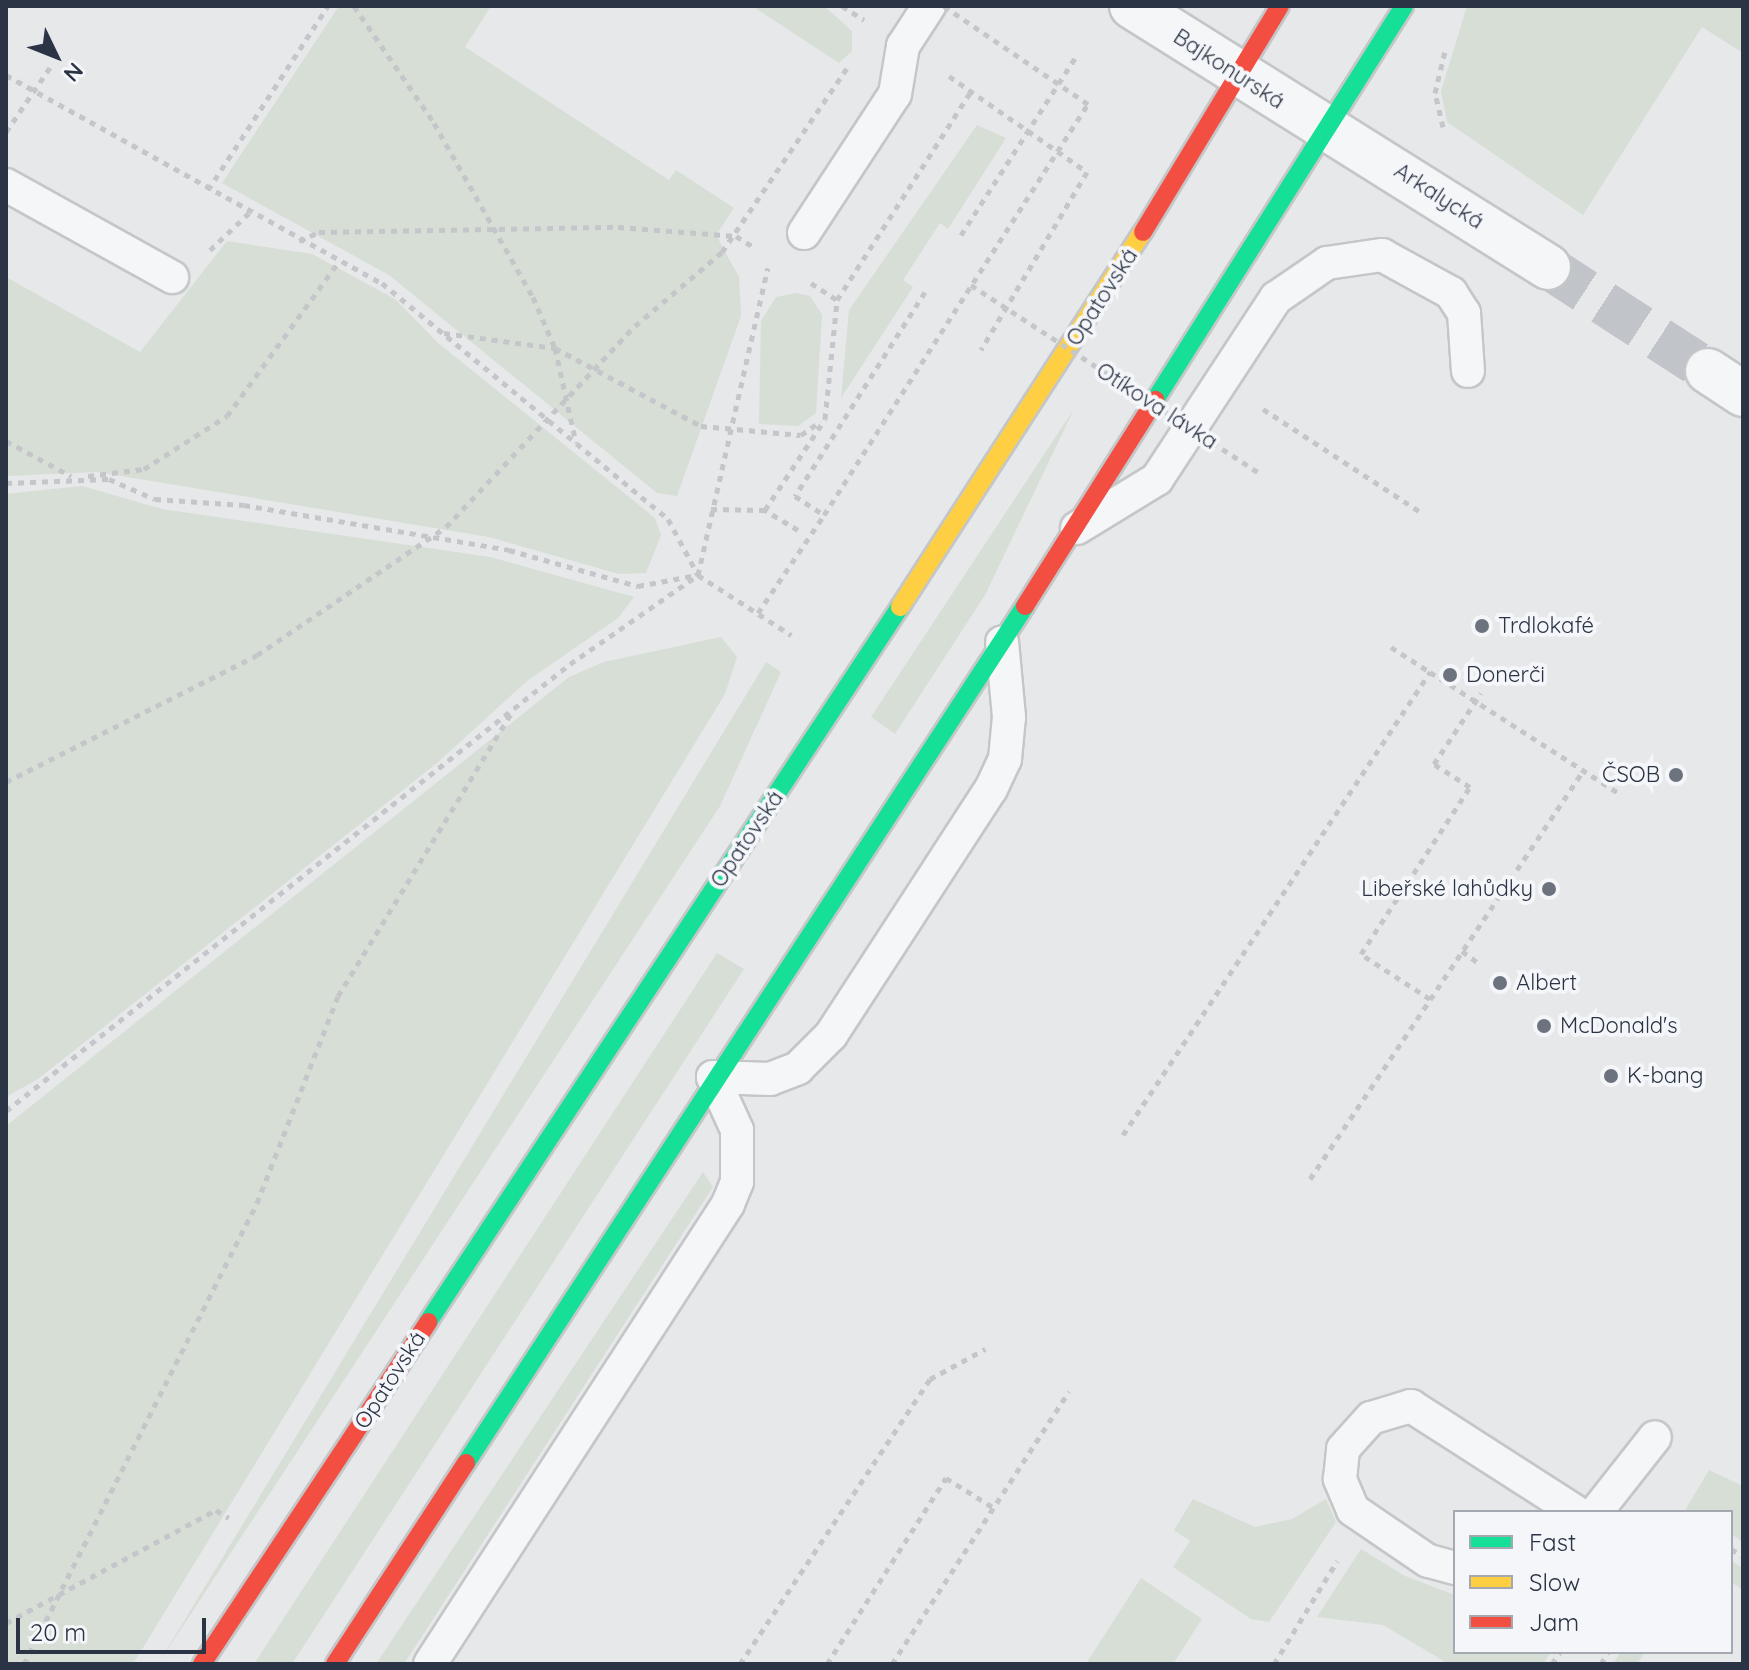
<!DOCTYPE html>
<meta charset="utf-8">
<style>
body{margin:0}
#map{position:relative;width:1749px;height:1670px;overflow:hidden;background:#e6e8ea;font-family:Quicksand,sans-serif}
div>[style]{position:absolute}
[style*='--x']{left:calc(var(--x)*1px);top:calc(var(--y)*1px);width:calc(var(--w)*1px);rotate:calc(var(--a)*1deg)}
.green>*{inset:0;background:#d6ded6}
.street-tunnel>*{height:44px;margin-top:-22px;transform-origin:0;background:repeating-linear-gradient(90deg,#c1c4c9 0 44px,transparent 0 66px)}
.path>*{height:5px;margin-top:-2.5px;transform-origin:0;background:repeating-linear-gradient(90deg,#c5c6ca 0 6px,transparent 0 12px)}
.roads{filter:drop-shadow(2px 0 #c4c6c8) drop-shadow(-2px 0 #c4c6c8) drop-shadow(0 2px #c4c6c8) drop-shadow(0 -2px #c4c6c8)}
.lane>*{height:32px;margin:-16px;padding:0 16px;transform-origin:16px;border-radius:16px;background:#f5f6f7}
.street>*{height:44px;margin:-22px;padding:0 22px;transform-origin:22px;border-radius:22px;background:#f5f6f7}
.fast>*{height:18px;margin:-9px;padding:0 9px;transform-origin:9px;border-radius:9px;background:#16e098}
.slow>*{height:18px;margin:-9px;padding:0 9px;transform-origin:9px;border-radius:9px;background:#ffcf43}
.jam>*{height:18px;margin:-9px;padding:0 9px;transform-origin:9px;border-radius:9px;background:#f24e42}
.path-bridge>*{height:5px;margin-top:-2.5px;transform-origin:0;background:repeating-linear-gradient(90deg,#c5c6ca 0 6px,transparent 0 12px)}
.dots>*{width:22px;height:22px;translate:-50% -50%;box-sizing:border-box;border:4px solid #f4f6f9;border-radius:50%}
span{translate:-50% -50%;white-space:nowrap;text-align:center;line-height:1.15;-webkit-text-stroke:8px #f4f6f9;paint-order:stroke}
.street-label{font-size:22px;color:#2b3445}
.poi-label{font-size:22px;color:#2b3445}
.left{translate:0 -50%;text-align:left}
.right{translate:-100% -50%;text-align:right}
.frame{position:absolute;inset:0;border:8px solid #2b3445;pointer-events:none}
.legend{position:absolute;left:1453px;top:1510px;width:280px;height:144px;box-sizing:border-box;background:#f4f6f9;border:2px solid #a4a8b1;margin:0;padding:10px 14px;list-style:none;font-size:24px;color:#2b3445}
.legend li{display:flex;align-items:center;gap:16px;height:40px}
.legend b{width:40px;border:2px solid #a4a8b1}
.north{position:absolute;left:16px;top:16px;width:80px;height:80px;-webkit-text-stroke:6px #f4f6f9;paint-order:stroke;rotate:133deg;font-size:22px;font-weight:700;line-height:32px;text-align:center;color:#2b3445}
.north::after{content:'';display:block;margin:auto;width:28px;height:36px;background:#2b3445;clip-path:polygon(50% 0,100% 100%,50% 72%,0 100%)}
.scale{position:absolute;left:16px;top:1618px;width:190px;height:36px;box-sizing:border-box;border:4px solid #2b3445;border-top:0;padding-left:10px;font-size:24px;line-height:28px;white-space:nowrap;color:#2b3445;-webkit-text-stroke:6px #f4f6f9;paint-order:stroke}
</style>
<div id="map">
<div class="green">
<i style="clip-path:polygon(339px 6px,491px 6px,465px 47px,669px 180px,676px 170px,734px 208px,716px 235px,739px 277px,741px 316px,677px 496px,657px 493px,389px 275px,222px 183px)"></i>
<i style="clip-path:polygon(752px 6px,824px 6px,852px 31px,852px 51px,839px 63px)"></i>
<i style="clip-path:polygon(1467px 6px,1743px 6px,1743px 53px,1702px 27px,1583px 215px,1447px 122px,1441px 91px)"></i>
<i style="clip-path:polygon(977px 125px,1006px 138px,948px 229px,940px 223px,903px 280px,913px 287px,841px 398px,849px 310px)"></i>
<i style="clip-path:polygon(227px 241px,312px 254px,395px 299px,437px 342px,655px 518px,661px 535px,646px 573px,619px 574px,489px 537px,97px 472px,6px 476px,6px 277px,140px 352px)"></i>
<i style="clip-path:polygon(796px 293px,810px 296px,822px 315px,816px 413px,798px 426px,759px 424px,761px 321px,776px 297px)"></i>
<i style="clip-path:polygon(1074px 409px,985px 595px,895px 734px,871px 717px)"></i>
<i style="clip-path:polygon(82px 486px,162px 509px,490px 557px,634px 597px,618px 618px,527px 681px,437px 763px,38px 1079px,6px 1097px,6px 494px)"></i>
<i style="clip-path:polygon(721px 637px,737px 657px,725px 694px,133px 1664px,6px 1664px,6px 1126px,569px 677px,604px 662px)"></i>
<i style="clip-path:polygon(766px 662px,781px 672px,720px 806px,158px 1664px)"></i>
<i style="clip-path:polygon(717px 953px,744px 969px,292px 1664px,254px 1664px)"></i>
<i style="clip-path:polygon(703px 1172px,713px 1187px,404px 1664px,376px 1664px)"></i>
<i style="clip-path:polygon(1709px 1470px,1743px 1486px,1743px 1542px,1731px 1534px,1731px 1512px,1684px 1512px)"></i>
<i style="clip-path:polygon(1193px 1499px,1255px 1527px,1292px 1519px,1326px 1499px,1336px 1522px,1269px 1622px,1251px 1619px,1173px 1567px,1190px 1541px,1174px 1530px)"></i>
<i style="clip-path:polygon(1361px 1549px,1405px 1576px,1455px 1595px,1455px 1652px,1551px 1652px,1543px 1664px,1449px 1664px,1383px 1625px,1317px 1617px)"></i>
<i style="clip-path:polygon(1731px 1561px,1743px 1568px,1743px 1590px,1731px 1582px)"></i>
<i style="clip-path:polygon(1141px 1578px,1202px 1619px,1173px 1664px,1086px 1664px)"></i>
<i style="clip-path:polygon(1621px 1652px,1645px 1652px,1637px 1664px,1613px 1664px)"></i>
</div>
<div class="street-tunnel">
<i style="--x:1548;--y:267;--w:191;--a:33"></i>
</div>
<div class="path">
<i style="--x:354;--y:6;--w:142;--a:55.6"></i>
<i style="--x:434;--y:123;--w:200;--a:60.4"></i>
<i style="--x:533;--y:297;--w:56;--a:66.7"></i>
<i style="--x:555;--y:348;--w:97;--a:77.5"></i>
<i style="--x:842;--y:6;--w:26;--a:32"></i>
<i style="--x:6;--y:75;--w:430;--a:29"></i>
<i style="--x:382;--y:283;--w:371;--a:39.5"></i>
<i style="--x:668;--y:519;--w:64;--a:61.8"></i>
<i style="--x:698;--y:575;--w:111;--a:32.8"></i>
<i style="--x:949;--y:76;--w:168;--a:34.8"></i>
<i style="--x:1087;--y:172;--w:207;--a:120.8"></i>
<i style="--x:1443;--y:127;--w:35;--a:-103"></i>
<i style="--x:1435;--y:93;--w:43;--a:-76.6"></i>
<i style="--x:6;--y:132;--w:83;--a:-55.7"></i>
<i style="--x:208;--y:190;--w:220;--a:-56.9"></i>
<i style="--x:961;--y:235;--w:211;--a:-57.2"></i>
<i style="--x:299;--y:241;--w:22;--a:-24"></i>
<i style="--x:319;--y:232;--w:299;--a:-1"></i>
<i style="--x:618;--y:227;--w:118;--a:4.4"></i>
<i style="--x:736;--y:236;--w:22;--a:32"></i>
<i style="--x:210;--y:250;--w:54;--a:-43.5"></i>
<i style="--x:811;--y:283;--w:31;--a:33"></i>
<i style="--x:444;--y:333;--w:112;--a:7.7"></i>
<i style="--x:555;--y:348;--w:166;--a:28.1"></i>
<i style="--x:701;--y:426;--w:100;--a:5.1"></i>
<i style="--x:801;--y:435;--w:24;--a:-35"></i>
<i style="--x:1263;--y:409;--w:190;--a:33.2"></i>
<i style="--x:6;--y:441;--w:74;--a:28.3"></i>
<i style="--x:88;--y:476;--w:56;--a:-7.1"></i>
<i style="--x:144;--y:469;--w:98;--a:-32.6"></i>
<i style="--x:227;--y:416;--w:191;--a:-54.1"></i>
<i style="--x:6;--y:483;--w:103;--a:-2.2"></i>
<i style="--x:109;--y:479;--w:50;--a:23.5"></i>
<i style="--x:155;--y:499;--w:89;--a:3.9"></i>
<i style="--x:244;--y:505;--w:269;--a:9.6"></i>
<i style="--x:509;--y:550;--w:134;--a:15.6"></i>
<i style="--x:638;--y:586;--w:60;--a:-10.6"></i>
<i style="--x:711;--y:509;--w:54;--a:1.1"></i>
<i style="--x:798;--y:530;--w:39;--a:-149"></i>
<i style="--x:765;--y:510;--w:109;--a:-56.6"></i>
<i style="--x:825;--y:419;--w:120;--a:-84.2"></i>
<i style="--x:837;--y:300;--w:248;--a:-57.3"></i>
<i style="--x:758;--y:613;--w:118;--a:-56"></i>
<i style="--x:1391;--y:647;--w:46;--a:32.7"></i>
<i style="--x:6;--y:782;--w:281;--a:-26.8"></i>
<i style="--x:257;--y:655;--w:228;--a:-34.1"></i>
<i style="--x:446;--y:527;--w:276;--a:-46.8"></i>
<i style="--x:635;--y:326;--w:114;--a:-40.4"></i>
<i style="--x:722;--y:252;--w:222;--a:-55.8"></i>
<i style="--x:1462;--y:951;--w:19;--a:36"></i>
<i style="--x:1430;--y:999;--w:82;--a:-146.9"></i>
<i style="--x:1361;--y:954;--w:199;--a:-56.9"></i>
<i style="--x:1470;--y:787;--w:43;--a:-147.4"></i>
<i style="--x:1434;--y:764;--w:85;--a:-56.5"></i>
<i style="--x:6;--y:1111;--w:720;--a:-38.4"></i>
<i style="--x:570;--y:664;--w:156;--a:-34.8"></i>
<i style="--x:698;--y:575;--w:315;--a:-77.2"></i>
<i style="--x:1123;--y:1135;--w:556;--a:-56.45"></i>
<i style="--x:1430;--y:672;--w:226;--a:32.7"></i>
<i style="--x:1310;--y:1179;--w:491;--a:-56.2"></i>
<i style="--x:1731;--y:1549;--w:14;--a:30"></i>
<i style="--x:6;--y:1623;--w:238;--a:-28.3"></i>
<i style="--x:216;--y:1510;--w:15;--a:32"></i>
<i style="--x:24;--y:1664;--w:517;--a:-63.19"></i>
<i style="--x:257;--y:1203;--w:222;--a:-68.6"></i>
<i style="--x:338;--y:996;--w:335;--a:-58.5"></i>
<i style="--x:740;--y:1664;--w:343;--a:-56.3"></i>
<i style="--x:930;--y:1379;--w:63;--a:-28.6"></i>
<i style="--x:827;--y:1664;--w:221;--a:-57.4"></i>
<i style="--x:946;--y:1478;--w:57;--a:32"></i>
<i style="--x:892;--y:1664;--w:325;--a:-57"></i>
<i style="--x:1274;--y:1664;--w:121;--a:-58.5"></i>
<i style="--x:1552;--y:1664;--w:14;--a:-56"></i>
<i style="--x:1601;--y:1664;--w:14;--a:-60"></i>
</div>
<div class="roads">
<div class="lane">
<i style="--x:6;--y:185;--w:190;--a:29"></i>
<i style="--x:804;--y:233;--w:166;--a:-56.8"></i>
<i style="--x:895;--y:94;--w:49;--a:-80.5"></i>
<i style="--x:903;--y:46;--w:48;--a:-57"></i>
<i style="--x:1077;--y:528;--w:94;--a:-31.5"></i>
<i style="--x:1157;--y:479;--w:217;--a:-56.7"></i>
<i style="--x:1276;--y:298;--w:62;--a:-34.5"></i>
<i style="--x:1327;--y:263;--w:56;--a:-8.3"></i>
<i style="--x:1382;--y:255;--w:79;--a:28.8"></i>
<i style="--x:1451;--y:293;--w:24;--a:57"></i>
<i style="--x:1464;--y:313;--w:58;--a:86.1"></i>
<i style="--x:1596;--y:1512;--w:95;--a:-51.8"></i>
<i style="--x:1455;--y:1568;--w:28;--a:-165"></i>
<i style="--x:1428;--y:1561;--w:91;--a:-145.8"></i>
<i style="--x:1353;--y:1510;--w:34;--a:-113"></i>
<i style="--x:1340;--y:1479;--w:30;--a:-84"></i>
<i style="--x:1343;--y:1449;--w:42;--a:-47.9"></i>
<i style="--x:1371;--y:1418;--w:42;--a:-16.7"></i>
<i style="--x:1411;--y:1406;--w:196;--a:32.7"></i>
<i style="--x:430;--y:1664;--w:548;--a:-57.06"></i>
<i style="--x:728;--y:1204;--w:24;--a:-68"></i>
<i style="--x:737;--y:1182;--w:52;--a:-90"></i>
<i style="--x:737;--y:1130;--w:58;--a:-114.4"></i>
<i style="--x:713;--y:1077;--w:57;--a:2"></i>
<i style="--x:770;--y:1079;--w:30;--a:-21"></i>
<i style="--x:798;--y:1068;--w:47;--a:-45"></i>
<i style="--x:831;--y:1035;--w:293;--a:-57"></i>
<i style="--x:991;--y:789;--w:33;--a:-65"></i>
<i style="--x:1005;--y:759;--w:42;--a:-84.6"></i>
<i style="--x:1009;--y:717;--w:75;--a:-95.3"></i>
</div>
<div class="street">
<i style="--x:1132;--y:6;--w:491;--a:32.1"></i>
<i style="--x:1708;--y:371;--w:42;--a:33.3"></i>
</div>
<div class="fast">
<i style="--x:1155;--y:400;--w:466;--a:-57.7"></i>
<i style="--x:428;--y:1322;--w:857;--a:-56.57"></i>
<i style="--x:466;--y:1463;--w:1023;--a:-56.88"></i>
</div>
<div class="slow">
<i style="--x:900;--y:607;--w:447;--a:-57.1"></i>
</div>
<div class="jam">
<i style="--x:1143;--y:232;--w:264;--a:-58.8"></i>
<i style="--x:1025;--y:606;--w:244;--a:-57.7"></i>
<i style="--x:202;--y:1664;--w:410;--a:-56.5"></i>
<i style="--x:335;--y:1664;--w:240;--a:-56.9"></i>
</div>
</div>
<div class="path-bridge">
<i style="--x:971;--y:285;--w:348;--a:33.1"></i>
<i style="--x:925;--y:292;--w:242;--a:122.5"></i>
<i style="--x:795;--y:496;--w:35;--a:33"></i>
<i style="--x:824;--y:515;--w:488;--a:-57.3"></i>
<i style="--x:1088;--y:104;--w:174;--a:-145.8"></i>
</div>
<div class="dots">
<i style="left:1482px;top:626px;background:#6c737f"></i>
<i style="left:1450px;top:675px;background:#6c737f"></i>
<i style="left:1676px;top:775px;background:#6c737f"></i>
<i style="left:1549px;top:889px;background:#6c737f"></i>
<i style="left:1500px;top:983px;background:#6c737f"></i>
<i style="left:1544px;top:1026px;background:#6c737f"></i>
<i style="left:1611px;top:1076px;background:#6c737f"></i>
</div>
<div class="street-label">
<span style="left:1229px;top:69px;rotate:33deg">Bajkonurská</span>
<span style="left:1439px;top:196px;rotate:33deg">Arkalycká</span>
<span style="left:1102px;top:297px;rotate:-57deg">Opatovská</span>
<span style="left:1157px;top:406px;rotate:33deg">Otíkova lávka</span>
<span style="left:747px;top:839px;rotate:-56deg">Opatovská</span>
<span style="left:390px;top:1380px;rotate:-57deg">Opatovská</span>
</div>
<div class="poi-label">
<span class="left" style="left:1498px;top:626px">Trdlokafé</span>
<span class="left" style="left:1466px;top:675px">Donerči</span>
<span class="right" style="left:1660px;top:775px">ČSOB</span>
<span class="right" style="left:1533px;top:889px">Libeřské lahůdky</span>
<span class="left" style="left:1516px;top:983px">Albert</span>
<span class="left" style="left:1560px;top:1026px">McDonald's</span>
<span class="left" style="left:1627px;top:1076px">K-bang</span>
</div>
<div class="frame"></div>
<ul class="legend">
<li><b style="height:10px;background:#16e098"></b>Fast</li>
<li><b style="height:10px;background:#ffcf43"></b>Slow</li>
<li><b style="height:10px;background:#f24e42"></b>Jam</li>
</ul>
<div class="north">N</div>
<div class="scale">20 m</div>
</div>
